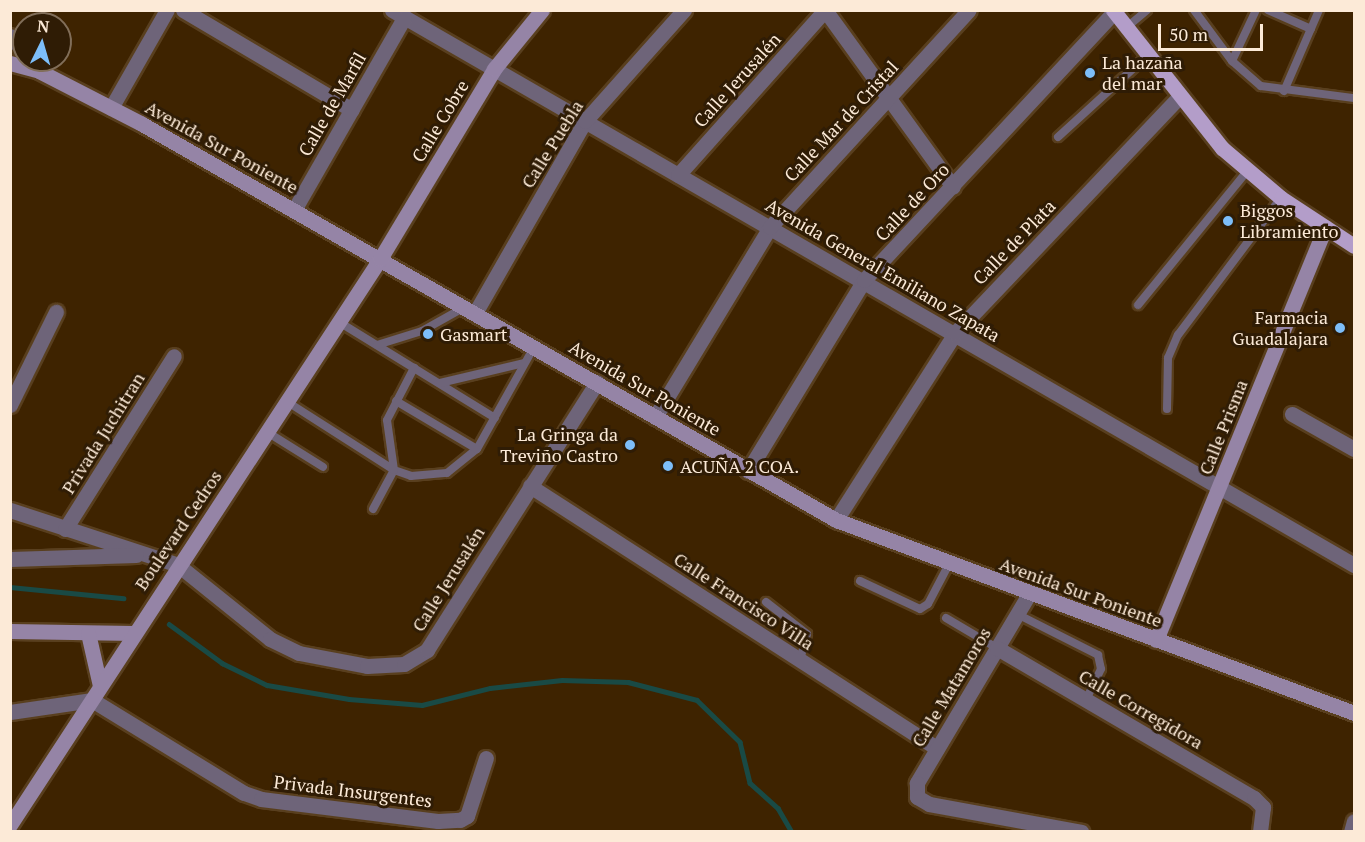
<!DOCTYPE html>
<meta charset="utf-8">
<style>
body{margin:0}
#map{position:relative;width:1365px;height:842px;overflow:hidden;background:#3e2300;font-family:"PT Serif",serif}
div>[style]{position:absolute}
[style*='--x']{left:calc(var(--x)*1px);top:calc(var(--y)*1px);width:calc(var(--w)*1px);rotate:calc(var(--a)*1deg)}
.stream>*{height:4.5px;margin:-2.25px;padding:0 2.25px;transform-origin:2.25px;border-radius:2.25px;background:#194a45}
.roads{filter:drop-shadow(2px 0 #593f1e) drop-shadow(-2px 0 #593f1e) drop-shadow(0 2px #593f1e) drop-shadow(0 -2px #593f1e)}
.lane>*{height:8px;margin:-4px;padding:0 4px;transform-origin:4px;border-radius:4px;background:#6e6479}
.street>*{height:15px;margin:-7.5px;padding:0 7.5px;transform-origin:7.5px;border-radius:7.5px;background:#6e6479}
.secondary>*{height:15px;margin:-7.5px;padding:0 7.5px;transform-origin:7.5px;border-radius:7.5px;background:#9584a6}
.primary>*{height:15px;margin:-7.5px;padding:0 7.5px;transform-origin:7.5px;border-radius:7.5px;background:#b39dc9}
.dots>*{width:16px;height:16px;translate:-50% -50%;box-sizing:border-box;border:3px solid #2f1c05;border-radius:50%}
span{translate:-50% -50%;white-space:nowrap;text-align:center;line-height:1.15;-webkit-text-stroke:6px #2f1c05;paint-order:stroke}
.poi-label{font-size:18px;color:#fcead7}
.left{translate:0 -50%;text-align:left}
.right{translate:-100% -50%;text-align:right}
.street-label{font-size:18px;color:#fcead7}
.frame{position:absolute;inset:0;border:12px solid #fcead7;pointer-events:none}
.north{position:absolute;left:12px;top:12px;width:60px;height:60px;box-sizing:border-box;background:#2f1c05;border:2px solid #816e59;border-radius:50%;rotate:5deg;font-size:16px;font-weight:700;line-height:24px;text-align:center;color:#fcead7}
.north::after{content:'';display:block;margin:auto;width:21px;height:27px;background:#7dbef9;clip-path:polygon(50% 0,100% 100%,50% 72%,0 100%)}
.scale{position:absolute;left:1158px;top:24px;width:105px;height:27px;box-sizing:border-box;border:3px solid #fcead7;border-top:0;padding-left:8px;font-size:18px;line-height:21px;white-space:nowrap;color:#fcead7;-webkit-text-stroke:4px #2f1c05;paint-order:stroke}
</style>
<div id="map">
<div class="stream">
<i style="--x:10;--y:587;--w:114;--a:5.6"></i>
<i style="--x:169;--y:624;--w:66;--a:36.3"></i>
<i style="--x:222;--y:663;--w:50;--a:26.1"></i>
<i style="--x:267;--y:685;--w:83;--a:9.7"></i>
<i style="--x:349;--y:699;--w:73;--a:4.7"></i>
<i style="--x:422;--y:705;--w:70;--a:-14"></i>
<i style="--x:490;--y:688;--w:72;--a:-6.3"></i>
<i style="--x:562;--y:680;--w:66;--a:1.7"></i>
<i style="--x:628;--y:682;--w:71;--a:14.6"></i>
<i style="--x:697;--y:700;--w:60;--a:44.3"></i>
<i style="--x:740;--y:742;--w:42;--a:76.3"></i>
<i style="--x:750;--y:783;--w:38;--a:42"></i>
<i style="--x:778;--y:808;--w:28;--a:60"></i>
</div>
<div class="roads">
<div class="lane">
<i style="--x:1194;--y:10;--w:64;--a:53.3"></i>
<i style="--x:1232;--y:61;--w:38;--a:41"></i>
<i style="--x:1261;--y:86;--w:94;--a:7.4"></i>
<i style="--x:1268;--y:10;--w:47;--a:23.8"></i>
<i style="--x:1127;--y:27;--w:26;--a:-40"></i>
<i style="--x:1232;--y:61;--w:56;--a:-64.8"></i>
<i style="--x:1284;--y:91;--w:88;--a:-66.6"></i>
<i style="--x:1058;--y:137;--w:120;--a:-42.3"></i>
<i style="--x:1138;--y:305;--w:174;--a:-50.8"></i>
<i style="--x:339;--y:322;--w:183;--a:31.6"></i>
<i style="--x:377;--y:345;--w:47;--a:-17.3"></i>
<i style="--x:422;--y:331;--w:47;--a:-29.3"></i>
<i style="--x:440;--y:383;--w:86;--a:-13.4"></i>
<i style="--x:286;--y:401;--w:128;--a:32.6"></i>
<i style="--x:394;--y:470;--w:18;--a:19"></i>
<i style="--x:411;--y:476;--w:36;--a:-5"></i>
<i style="--x:447;--y:473;--w:38;--a:-39"></i>
<i style="--x:477;--y:449;--w:117;--a:-60.8"></i>
<i style="--x:396;--y:401;--w:94;--a:30.7"></i>
<i style="--x:1167;--y:409;--w:51;--a:-88.9"></i>
<i style="--x:1168;--y:358;--w:25;--a:-67"></i>
<i style="--x:1178;--y:335;--w:171;--a:-53.1"></i>
<i style="--x:267;--y:432;--w:66;--a:32"></i>
<i style="--x:373;--y:509;--w:44;--a:-61.7"></i>
<i style="--x:394;--y:470;--w:50;--a:-98"></i>
<i style="--x:387;--y:420;--w:59;--a:-62.6"></i>
<i style="--x:860;--y:581;--w:66;--a:25"></i>
<i style="--x:920;--y:609;--w:9;--a:-32"></i>
<i style="--x:928;--y:604;--w:45;--a:-62.3"></i>
<i style="--x:766;--y:602;--w:52;--a:38"></i>
<i style="--x:807;--y:634;--w:27;--a:105"></i>
<i style="--x:1017;--y:614;--w:91;--a:26.8"></i>
<i style="--x:1098;--y:655;--w:14;--a:78"></i>
<i style="--x:1101;--y:669;--w:34;--a:116"></i>
<i style="--x:946;--y:618;--w:59;--a:30.5"></i>
</div>
<div class="street">
<i style="--x:183;--y:10;--w:196;--a:30.6"></i>
<i style="--x:392;--y:10;--w:1111;--a:29.98"></i>
<i style="--x:825;--y:10;--w:218;--a:54.1"></i>
<i style="--x:10;--y:36;--w:21;--a:47"></i>
<i style="--x:111;--y:108;--w:113;--a:-60.3"></i>
<i style="--x:678;--y:175;--w:221;--a:-48.3"></i>
<i style="--x:294;--y:210;--w:221;--a:-60.2"></i>
<i style="--x:475;--y:313;--w:221;--a:-60.2"></i>
<i style="--x:585;--y:121;--w:149;--a:-48.3"></i>
<i style="--x:10;--y:405;--w:104;--a:-63.7"></i>
<i style="--x:1292;--y:414;--w:71;--a:29.4"></i>
<i style="--x:655;--y:417;--w:222;--a:-58.8"></i>
<i style="--x:770;--y:227;--w:294;--a:-47.5"></i>
<i style="--x:748;--y:471;--w:223;--a:-58.7"></i>
<i style="--x:864;--y:280;--w:367;--a:-47"></i>
<i style="--x:530;--y:486;--w:484;--a:32.8"></i>
<i style="--x:10;--y:510;--w:177;--a:18.1"></i>
<i style="--x:178;--y:565;--w:118;--a:38.8"></i>
<i style="--x:270;--y:639;--w:32;--a:26"></i>
<i style="--x:299;--y:653;--w:69;--a:10.8"></i>
<i style="--x:367;--y:666;--w:37;--a:-3"></i>
<i style="--x:404;--y:664;--w:27;--a:-31"></i>
<i style="--x:427;--y:650;--w:317;--a:-57.6"></i>
<i style="--x:836;--y:520;--w:222;--a:-57.5"></i>
<i style="--x:955;--y:333;--w:325;--a:-46.5"></i>
<i style="--x:65;--y:529;--w:204;--a:-57.8"></i>
<i style="--x:10;--y:559;--w:126;--a:-1.8"></i>
<i style="--x:1029;--y:594;--w:220;--a:120.7"></i>
<i style="--x:917;--y:783;--w:14;--a:90"></i>
<i style="--x:917;--y:797;--w:14;--a:30"></i>
<i style="--x:929;--y:804;--w:155;--a:10.4"></i>
<i style="--x:997;--y:648;--w:298;--a:30.3"></i>
<i style="--x:1254;--y:798;--w:13;--a:45"></i>
<i style="--x:1263;--y:807;--w:25;--a:97"></i>
<i style="--x:10;--y:712;--w:83;--a:-8.3"></i>
<i style="--x:92;--y:700;--w:178;--a:31.5"></i>
<i style="--x:244;--y:793;--w:18;--a:19"></i>
<i style="--x:261;--y:799;--w:178;--a:7.1"></i>
<i style="--x:438;--y:821;--w:22;--a:-3"></i>
<i style="--x:460;--y:820;--w:8;--a:-30"></i>
<i style="--x:467;--y:816;--w:61;--a:-71.9"></i>
<i style="--x:1351;--y:832;--w:11;--a:-75"></i>
</div>
<div class="secondary">
<i style="--x:10;--y:63;--w:30;--a:15"></i>
<i style="--x:39;--y:71;--w:116;--a:27.2"></i>
<i style="--x:142;--y:124;--w:799;--a:29.71"></i>
<i style="--x:836;--y:520;--w:553;--a:20.43"></i>
<i style="--x:10;--y:631;--w:123;--a:0.9"></i>
<i style="--x:88;--y:633;--w:54;--a:77.2"></i>
<i style="--x:1156;--y:640;--w:446;--a:-67.7"></i>
<i style="--x:10;--y:825;--w:676;--a:-56.83"></i>
<i style="--x:380;--y:259;--w:222;--a:-59"></i>
<i style="--x:494;--y:69;--w:76;--a:-50.9"></i>
</div>
<div class="primary">
<i style="--x:1113;--y:10;--w:176;--a:51.7"></i>
<i style="--x:1222;--y:148;--w:77;--a:40.3"></i>
<i style="--x:1281;--y:198;--w:87;--a:33.3"></i>
</div>
</div>
<div class="dots">
<i style="left:1090px;top:73px;background:#7dbef9"></i>
<i style="left:1228px;top:221px;background:#7dbef9"></i>
<i style="left:1340px;top:328px;background:#7dbef9"></i>
<i style="left:428px;top:334px;background:#7dbef9"></i>
<i style="left:630px;top:445px;background:#7dbef9"></i>
<i style="left:668px;top:466px;background:#7dbef9"></i>
</div>
<div class="poi-label">
<span class="left" style="left:1102px;top:73px">La hazaña<br>del mar</span>
<span class="left" style="left:1240px;top:221px">Biggos<br>Libramiento</span>
<span class="right" style="left:1328px;top:328px">Farmacia<br>Guadalajara</span>
<span class="left" style="left:440px;top:334px">Gasmart</span>
<span class="right" style="left:618px;top:445px">La Gringa da<br>Treviño Castro</span>
<span class="left" style="left:680px;top:466px">ACUÑA 2 COA.</span>
</div>
<div class="street-label">
<span style="left:737px;top:80px;rotate:-48deg">Calle Jerusalén</span>
<span style="left:332px;top:104px;rotate:-60deg">Calle de Marfil</span>
<span style="left:440px;top:121px;rotate:-59deg">Calle Cobre</span>
<span style="left:841px;top:121px;rotate:-47deg">Calle Mar de Cristal</span>
<span style="left:552px;top:144px;rotate:-58deg">Calle Puebla</span>
<span style="left:222px;top:147px;rotate:29deg">Avenida Sur Poniente</span>
<span style="left:912px;top:202px;rotate:-47deg">Calle de Oro</span>
<span style="left:1014px;top:242px;rotate:-46deg">Calle de Plata</span>
<span style="left:883px;top:270px;rotate:30deg">Avenida General Emiliano Zapata</span>
<span style="left:645px;top:388px;rotate:30deg">Avenida Sur Poniente</span>
<span style="left:1223px;top:427px;rotate:-68deg">Calle Prisma</span>
<span style="left:103px;top:433px;rotate:-58deg">Privada Juchitran</span>
<span style="left:178px;top:530px;rotate:-56deg">Boulevard Cedros</span>
<span style="left:448px;top:579px;rotate:-58deg">Calle Jerusalén</span>
<span style="left:1081px;top:592px;rotate:20deg">Avenida Sur Poniente</span>
<span style="left:744px;top:601px;rotate:33deg">Calle Francisco Villa</span>
<span style="left:951px;top:687px;rotate:-59deg">Calle Matamoros</span>
<span style="left:1141px;top:709px;rotate:30deg">Calle Corregidora</span>
<span style="left:353px;top:791px;rotate:7deg">Privada Insurgentes</span>
</div>
<div class="frame"></div>
<div class="north">N</div>
<div class="scale">50 m</div>
</div>
